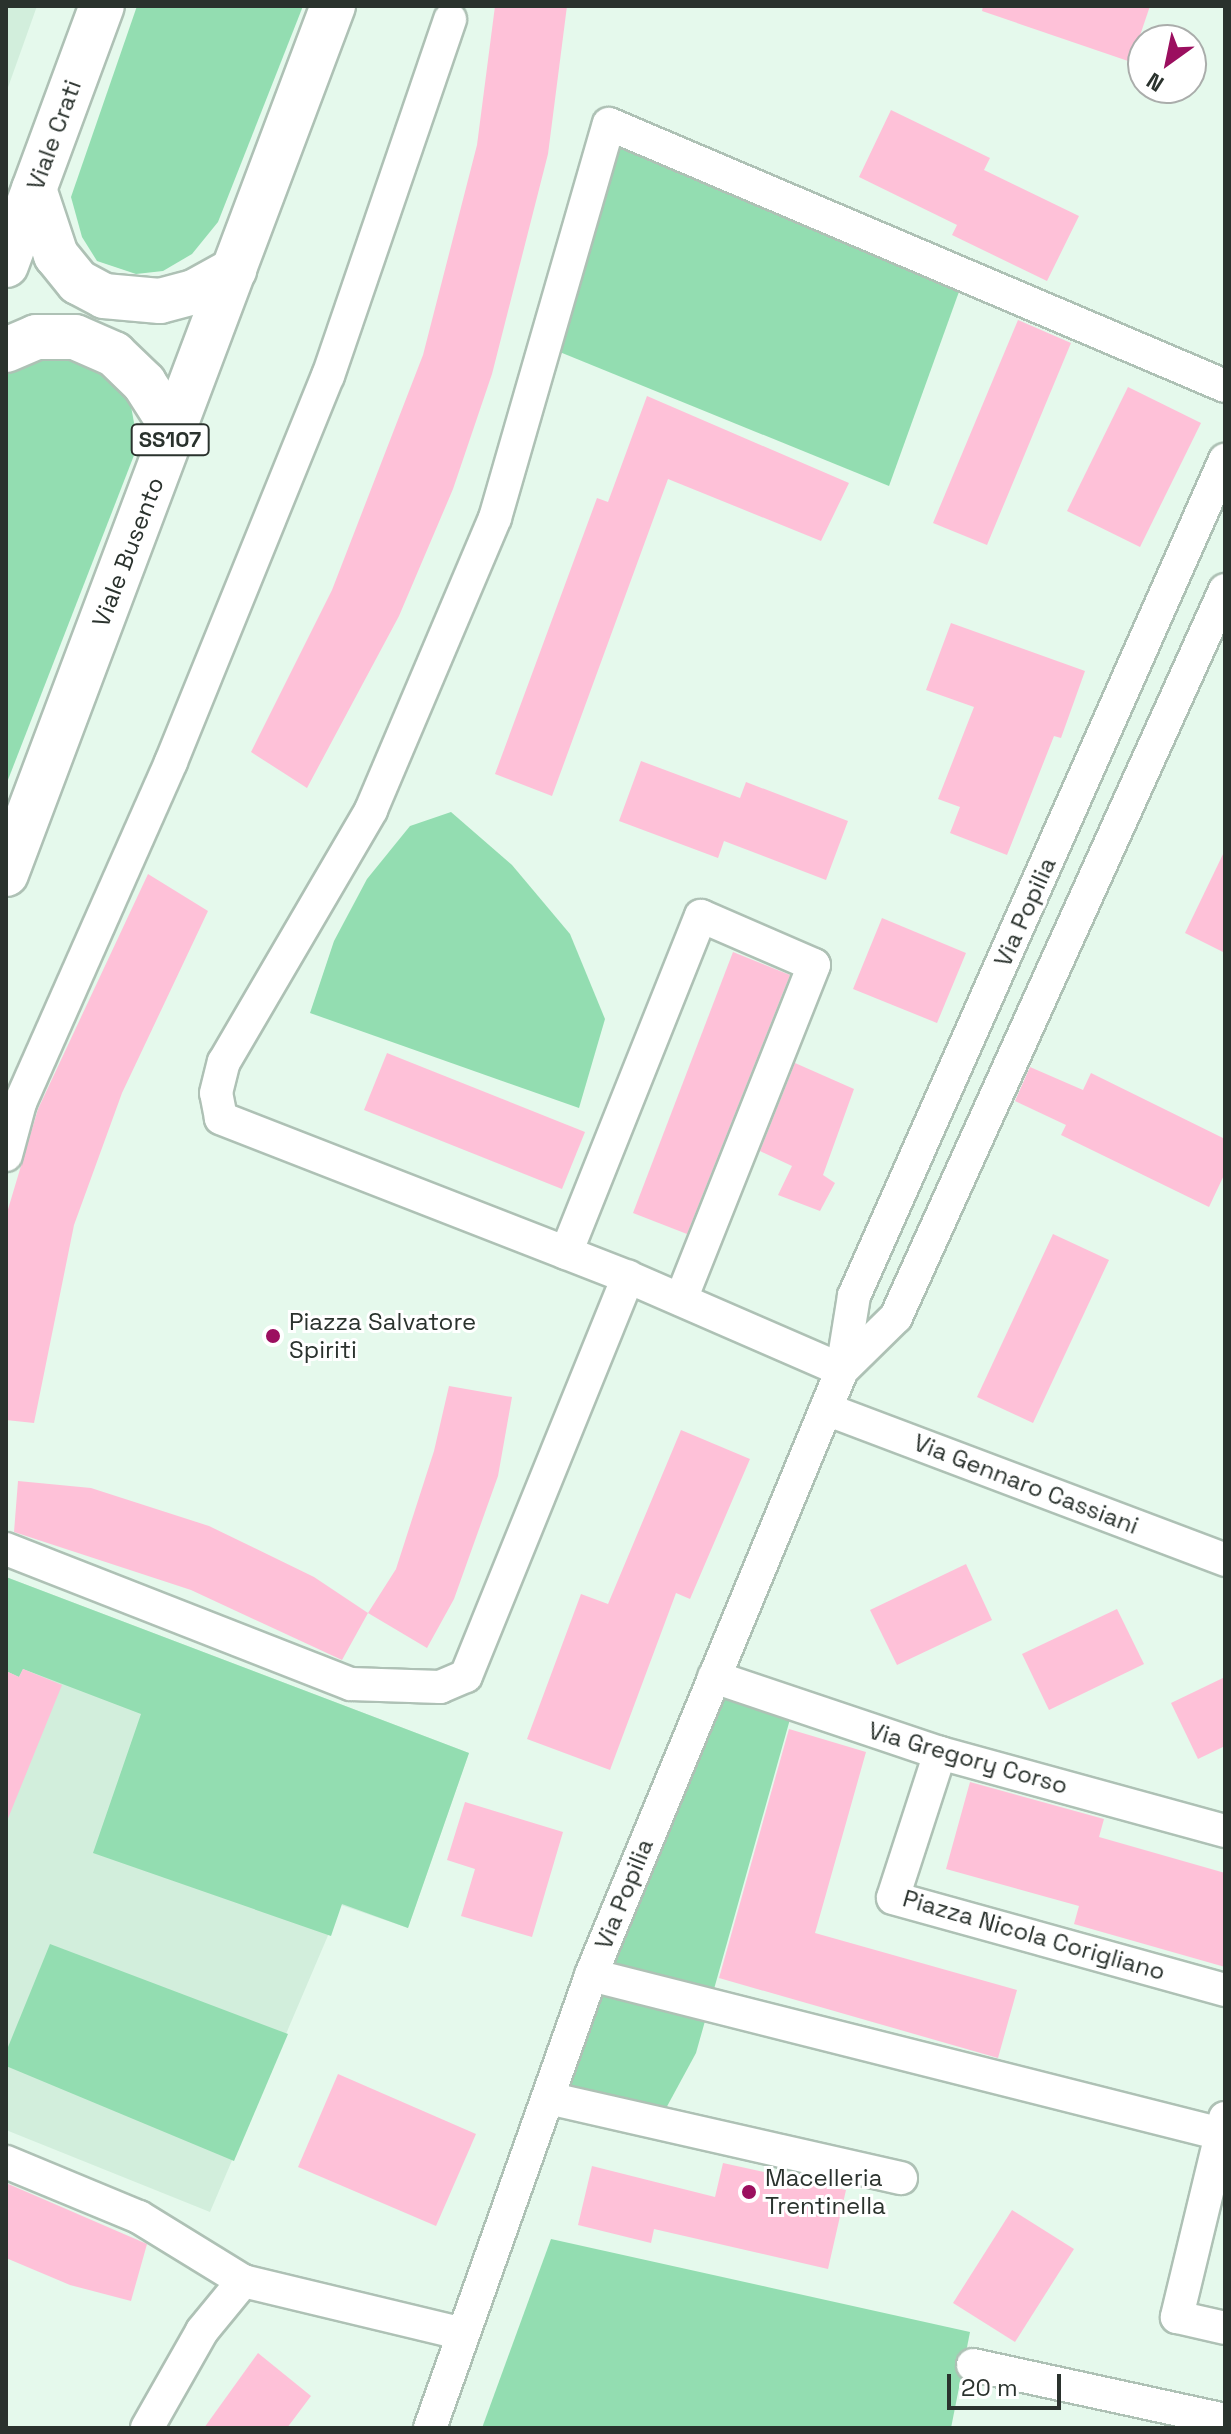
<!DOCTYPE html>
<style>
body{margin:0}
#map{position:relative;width:1231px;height:2434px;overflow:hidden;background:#e5f9ec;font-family:"Space Grotesk",sans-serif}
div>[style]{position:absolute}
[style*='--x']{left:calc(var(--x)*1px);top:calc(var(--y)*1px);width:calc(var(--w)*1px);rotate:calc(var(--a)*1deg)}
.built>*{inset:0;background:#d2eedc}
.green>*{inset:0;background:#93ddb1}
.building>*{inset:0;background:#fec1d8}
.roads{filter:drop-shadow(2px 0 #aec1b5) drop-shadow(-2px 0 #aec1b5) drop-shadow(0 2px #aec1b5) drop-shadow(0 -2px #aec1b5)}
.street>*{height:32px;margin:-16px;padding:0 16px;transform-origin:16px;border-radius:16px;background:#fff}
.primary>*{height:44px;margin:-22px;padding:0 22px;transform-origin:22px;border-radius:22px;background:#fff}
.dots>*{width:22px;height:22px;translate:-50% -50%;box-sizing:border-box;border:4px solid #fff;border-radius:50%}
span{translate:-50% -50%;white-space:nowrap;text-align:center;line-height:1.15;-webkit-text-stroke:6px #fff;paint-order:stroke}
.shield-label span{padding:2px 6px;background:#fff;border:2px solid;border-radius:6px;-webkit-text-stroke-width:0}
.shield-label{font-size:22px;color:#2a322d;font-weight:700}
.street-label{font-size:24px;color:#2a322d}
.poi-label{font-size:24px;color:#2a322d}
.left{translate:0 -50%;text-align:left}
.frame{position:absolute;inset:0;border:8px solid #2a322d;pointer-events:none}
.north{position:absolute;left:1127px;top:24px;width:80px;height:80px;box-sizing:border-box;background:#fff;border:2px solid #aaadab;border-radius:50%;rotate:213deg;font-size:22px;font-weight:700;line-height:32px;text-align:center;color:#2a322d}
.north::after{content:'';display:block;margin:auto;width:28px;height:36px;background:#9b0f5f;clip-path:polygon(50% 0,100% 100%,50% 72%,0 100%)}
.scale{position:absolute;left:947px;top:2374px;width:114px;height:36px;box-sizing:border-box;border:4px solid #2a322d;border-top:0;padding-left:10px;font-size:24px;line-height:28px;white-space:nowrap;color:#2a322d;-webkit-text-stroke:6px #fff;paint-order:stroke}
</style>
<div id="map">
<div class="built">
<i style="clip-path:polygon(6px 6px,37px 6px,6px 93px)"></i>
<i style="clip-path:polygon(6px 1577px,469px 1753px,408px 1928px,341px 1905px,210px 2212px,6px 2130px)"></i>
</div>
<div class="green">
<i style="clip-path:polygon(137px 6px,303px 6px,218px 222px,192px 254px,163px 271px,136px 274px,97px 261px,82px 237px,71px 197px)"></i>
<i style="clip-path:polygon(609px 124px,965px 275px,889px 486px,545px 346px)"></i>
<i style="clip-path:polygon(56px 353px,91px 361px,115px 379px,131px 406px,138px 445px,6px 785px,6px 371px)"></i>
<i style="clip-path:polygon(451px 812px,512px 865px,570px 934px,605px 1019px,579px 1108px,310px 1013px,334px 941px,367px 879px,410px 826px)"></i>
<i style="clip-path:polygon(6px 1577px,469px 1753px,408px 1928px,342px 1904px,331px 1936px,93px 1853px,141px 1714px,23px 1669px,19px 1677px,6px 1671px)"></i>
<i style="clip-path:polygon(714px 1677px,794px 1705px,696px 2053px,658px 2123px,548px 2098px)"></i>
<i style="clip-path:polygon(50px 1944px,288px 2034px,234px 2161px,6px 2066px,6px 2052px)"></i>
<i style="clip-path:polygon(551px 2239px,970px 2332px,951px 2428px,482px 2428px)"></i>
</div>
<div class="building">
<i style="clip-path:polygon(495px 6px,567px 6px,548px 154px,492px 374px,453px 489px,399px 616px,307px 788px,251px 752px,332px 590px,423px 355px,477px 145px)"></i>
<i style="clip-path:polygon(983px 6px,1150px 6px,1131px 62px,982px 11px)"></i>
<i style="clip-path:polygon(891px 110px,990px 158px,984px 170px,1079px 216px,1047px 281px,952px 235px,957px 225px,859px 177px)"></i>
<i style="clip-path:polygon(1018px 320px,1071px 343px,987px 545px,933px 523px)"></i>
<i style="clip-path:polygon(1128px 387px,1201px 423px,1140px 547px,1067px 511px)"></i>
<i style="clip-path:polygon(647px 396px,849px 483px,821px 541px,668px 479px,552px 796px,495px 774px,597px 498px,608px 502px)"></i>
<i style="clip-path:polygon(951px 623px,1085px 671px,1061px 738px,1054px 736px,1007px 855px,950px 833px,960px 807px,938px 799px,974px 707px,926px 690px)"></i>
<i style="clip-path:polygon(641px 761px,740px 798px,746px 782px,848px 821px,826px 880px,724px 841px,718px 858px,619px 821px)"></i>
<i style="clip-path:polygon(1225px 850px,1225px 953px,1185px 933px)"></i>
<i style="clip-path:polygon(148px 874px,208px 911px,122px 1093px,74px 1225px,34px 1423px,6px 1420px,6px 1216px,38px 1109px)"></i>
<i style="clip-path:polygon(882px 918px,966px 953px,937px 1023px,853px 989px)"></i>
<i style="clip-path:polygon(733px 952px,790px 975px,687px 1234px,633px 1213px)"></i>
<i style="clip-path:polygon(387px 1053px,585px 1132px,562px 1189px,364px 1110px)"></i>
<i style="clip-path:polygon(795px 1063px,854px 1089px,823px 1175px,835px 1183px,820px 1211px,778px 1195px,792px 1166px,760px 1151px)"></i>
<i style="clip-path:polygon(1030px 1067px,1083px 1090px,1091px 1073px,1225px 1139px,1225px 1173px,1209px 1207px,1061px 1135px,1066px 1125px,1015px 1101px)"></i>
<i style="clip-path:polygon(1053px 1234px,1109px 1260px,1033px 1423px,977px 1397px)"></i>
<i style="clip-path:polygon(449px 1386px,512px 1397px,498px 1476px,454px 1599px,427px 1648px,368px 1613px,396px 1569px,434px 1451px)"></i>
<i style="clip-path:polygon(681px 1430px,750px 1459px,690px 1599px,676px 1593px,610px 1770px,527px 1739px,581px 1594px,608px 1604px)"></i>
<i style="clip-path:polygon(18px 1481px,91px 1488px,209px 1526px,314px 1577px,368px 1613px,342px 1660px,191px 1590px,14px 1532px)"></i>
<i style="clip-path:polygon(966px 1564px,992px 1620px,897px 1665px,870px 1610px)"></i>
<i style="clip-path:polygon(1117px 1609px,1144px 1664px,1049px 1710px,1022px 1654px)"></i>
<i style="clip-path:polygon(23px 1669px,62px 1685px,7px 1821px,6px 1671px,19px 1677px)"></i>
<i style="clip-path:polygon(1225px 1677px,1225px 1746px,1198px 1759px,1171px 1703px)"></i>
<i style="clip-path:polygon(789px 1729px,866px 1752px,815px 1933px,1017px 1990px,998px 2058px,719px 1978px)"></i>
<i style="clip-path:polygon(970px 1782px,1104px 1819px,1099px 1837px,1225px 1873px,1225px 1967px,1074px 1924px,1079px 1906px,946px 1869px)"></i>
<i style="clip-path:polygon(465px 1802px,563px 1832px,532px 1937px,461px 1916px,475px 1869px,447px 1860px)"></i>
<i style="clip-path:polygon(338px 2074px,476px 2134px,436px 2226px,298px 2167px)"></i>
<i style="clip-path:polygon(723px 2163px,846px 2190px,828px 2269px,654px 2229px,651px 2243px,578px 2225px,592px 2166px,715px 2197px)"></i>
<i style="clip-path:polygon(6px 2183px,147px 2244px,131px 2301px,70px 2285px,6px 2258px)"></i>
<i style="clip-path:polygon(1012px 2210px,1074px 2249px,1015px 2342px,953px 2303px)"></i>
<i style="clip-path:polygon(258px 2353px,311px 2396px,287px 2428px,204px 2428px)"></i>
</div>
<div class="roads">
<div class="street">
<i style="--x:6;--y:1155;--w:54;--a:-74.9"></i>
<i style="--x:20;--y:1103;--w:373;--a:-66.1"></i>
<i style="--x:171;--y:762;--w:417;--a:-67.9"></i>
<i style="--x:328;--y:376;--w:377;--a:-71.1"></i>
<i style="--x:566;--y:1253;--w:363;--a:-68.2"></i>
<i style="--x:701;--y:916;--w:123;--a:23.4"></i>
<i style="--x:814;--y:965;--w:360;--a:111.7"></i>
<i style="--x:842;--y:1370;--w:233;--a:-156.5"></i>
<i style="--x:628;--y:1277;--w:437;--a:-158.7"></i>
<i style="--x:221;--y:1118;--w:25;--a:-101"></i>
<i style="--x:216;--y:1093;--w:32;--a:-76"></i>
<i style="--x:224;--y:1062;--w:292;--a:-59.7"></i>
<i style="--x:371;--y:810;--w:317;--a:-67"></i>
<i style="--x:495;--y:518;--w:410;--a:-73.9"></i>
<i style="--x:609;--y:124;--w:669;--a:23.04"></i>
<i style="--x:842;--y:1370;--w:76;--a:-44.5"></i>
<i style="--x:896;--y:1317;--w:798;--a:-65.65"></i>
<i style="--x:826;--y:1409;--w:427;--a:20.7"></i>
<i style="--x:6;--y:1549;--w:370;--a:21.4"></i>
<i style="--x:351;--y:1684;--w:89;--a:1.9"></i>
<i style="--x:440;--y:1687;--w:28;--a:-23"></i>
<i style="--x:466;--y:1676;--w:431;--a:-67.9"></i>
<i style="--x:714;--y:1677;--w:238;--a:18.6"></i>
<i style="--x:940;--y:1753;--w:295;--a:15.3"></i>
<i style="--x:940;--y:1753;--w:152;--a:108"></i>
<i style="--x:893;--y:1898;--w:345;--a:15.5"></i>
<i style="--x:591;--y:1975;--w:650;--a:14.16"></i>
<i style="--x:548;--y:2098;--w:362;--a:12.8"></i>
<i style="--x:1225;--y:2118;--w:205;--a:103.6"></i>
<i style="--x:1177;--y:2317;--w:49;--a:12.9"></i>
<i style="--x:6;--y:2162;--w:144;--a:22.5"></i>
<i style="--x:139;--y:2217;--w:122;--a:31.6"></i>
<i style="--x:973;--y:2365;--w:258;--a:12.3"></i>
<i style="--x:147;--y:2428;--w:112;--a:-60.4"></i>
<i style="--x:202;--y:2331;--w:65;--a:-50.6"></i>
<i style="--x:243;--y:2281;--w:226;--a:13.5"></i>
<i style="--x:430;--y:2428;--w:481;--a:-70.4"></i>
<i style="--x:591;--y:1975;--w:655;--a:-67.47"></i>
<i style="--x:842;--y:1370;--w:75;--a:-80.8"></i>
<i style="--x:854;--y:1296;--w:915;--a:-66.07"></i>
</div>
<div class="primary">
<i style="--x:34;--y:189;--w:70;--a:71.6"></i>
<i style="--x:56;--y:255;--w:35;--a:51"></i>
<i style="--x:78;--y:282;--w:30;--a:28"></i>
<i style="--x:104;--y:296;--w:56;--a:5.1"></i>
<i style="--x:160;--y:301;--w:35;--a:-15"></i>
<i style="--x:194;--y:292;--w:46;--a:-28.8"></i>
<i style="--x:6;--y:265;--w:276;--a:-69.7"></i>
<i style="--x:6;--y:350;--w:33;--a:-23"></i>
<i style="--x:36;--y:337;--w:39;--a:0"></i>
<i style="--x:75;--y:337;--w:43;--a:23.6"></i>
<i style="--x:114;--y:354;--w:42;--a:44"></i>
<i style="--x:144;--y:383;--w:56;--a:57.4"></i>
<i style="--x:6;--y:874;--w:928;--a:-69.36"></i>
</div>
</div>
<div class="dots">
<i style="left:273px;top:1336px;background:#9b0f5f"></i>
<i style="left:749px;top:2192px;background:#9b0f5f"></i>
</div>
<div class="shield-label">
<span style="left:170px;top:440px">SS107</span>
</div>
<div class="street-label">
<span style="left:54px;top:135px;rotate:-70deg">Viale Crati</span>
<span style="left:128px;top:552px;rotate:-69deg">Viale Busento</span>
<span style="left:1025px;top:912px;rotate:-66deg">Via Popilia</span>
<span style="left:1026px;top:1484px;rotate:21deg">Via Gennaro Cassiani</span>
<span style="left:968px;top:1758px;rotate:16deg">Via Gregory Corso</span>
<span style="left:624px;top:1894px;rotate:-68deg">Via Popilia</span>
<span style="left:1034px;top:1935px;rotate:16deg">Piazza Nicola Corigliano</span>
</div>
<div class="poi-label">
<span class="left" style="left:289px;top:1336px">Piazza Salvatore<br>Spiriti</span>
<span class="left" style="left:765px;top:2192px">Macelleria<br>Trentinella</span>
</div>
<div class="frame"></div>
<div class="north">N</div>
<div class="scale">20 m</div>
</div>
